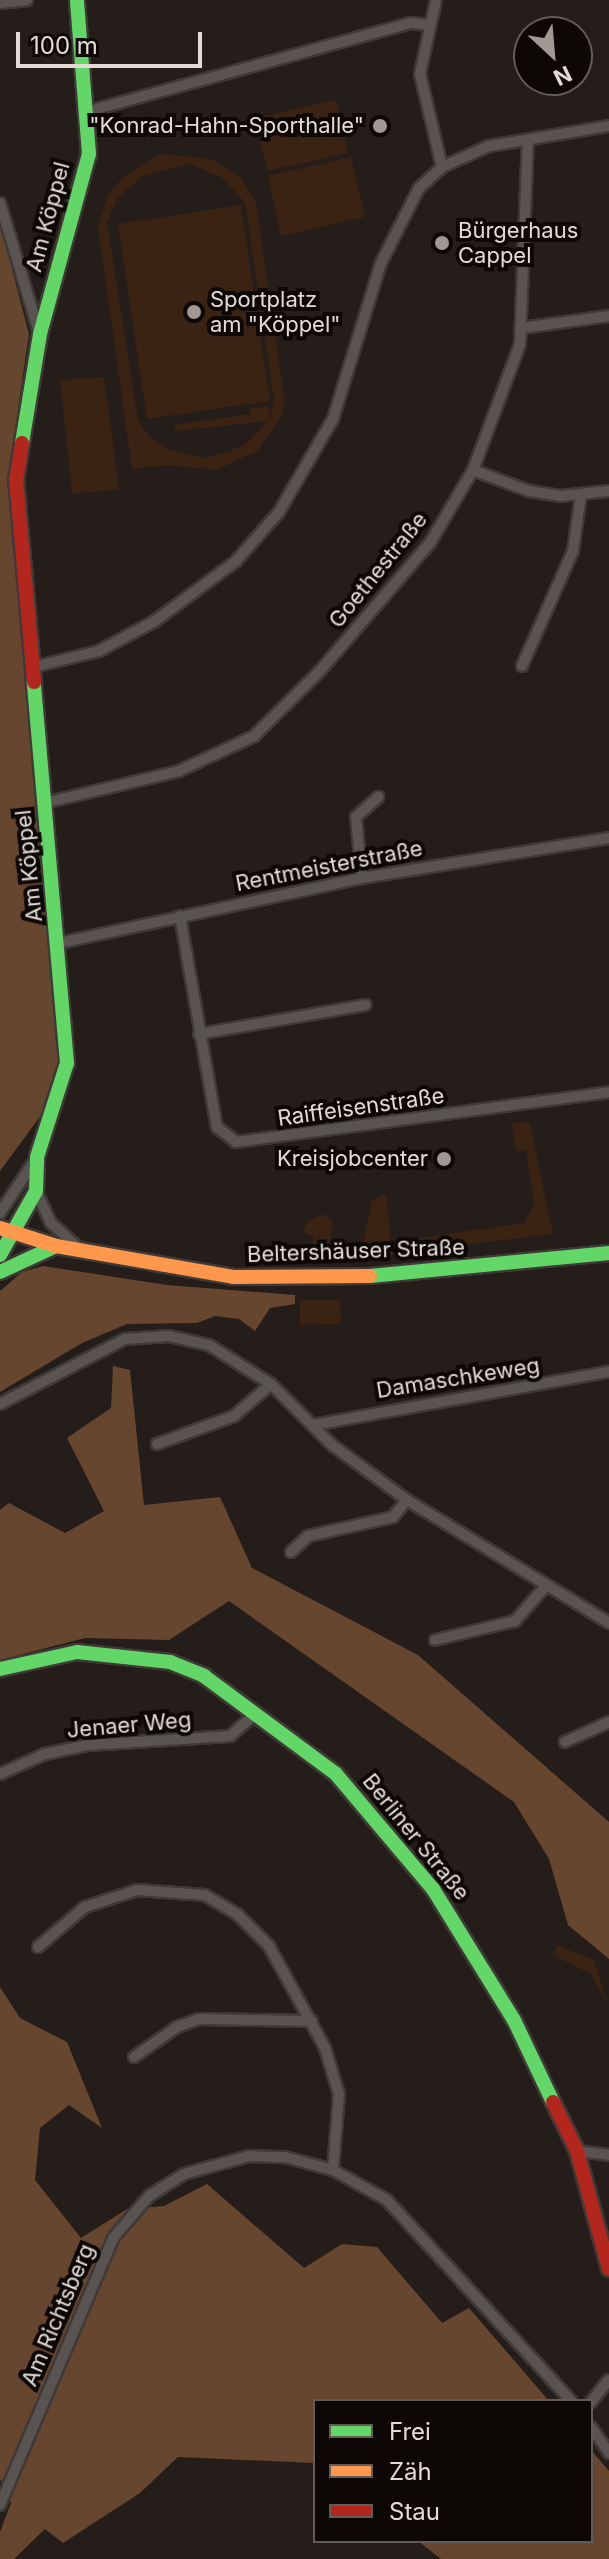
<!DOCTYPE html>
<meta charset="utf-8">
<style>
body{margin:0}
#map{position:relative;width:609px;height:2559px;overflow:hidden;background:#241d19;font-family:Inter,sans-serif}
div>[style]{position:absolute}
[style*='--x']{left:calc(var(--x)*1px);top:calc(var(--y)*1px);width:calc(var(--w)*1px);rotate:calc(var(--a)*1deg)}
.green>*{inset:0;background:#3a2313}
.forest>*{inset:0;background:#67462f}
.roads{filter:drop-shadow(2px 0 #3f3937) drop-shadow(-2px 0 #3f3937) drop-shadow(0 2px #3f3937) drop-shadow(0 -2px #3f3937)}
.street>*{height:10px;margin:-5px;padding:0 5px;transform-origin:5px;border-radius:5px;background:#595451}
.fast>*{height:14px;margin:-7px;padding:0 7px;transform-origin:7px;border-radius:7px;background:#63d668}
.slow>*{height:14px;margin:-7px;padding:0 7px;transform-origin:7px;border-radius:7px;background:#ff974d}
.jam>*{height:14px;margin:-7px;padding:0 7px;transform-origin:7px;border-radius:7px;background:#b3261e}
.dots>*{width:22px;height:22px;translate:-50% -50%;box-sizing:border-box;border:4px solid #0d0805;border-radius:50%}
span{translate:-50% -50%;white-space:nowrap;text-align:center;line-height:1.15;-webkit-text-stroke:8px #0d0805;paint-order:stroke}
.poi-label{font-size:22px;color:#e2dad5}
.right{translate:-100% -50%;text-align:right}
.left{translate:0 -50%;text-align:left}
.street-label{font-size:22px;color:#e2dad5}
.legend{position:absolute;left:313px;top:2399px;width:280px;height:144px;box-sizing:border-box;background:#0d0805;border:2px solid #625c58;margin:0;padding:10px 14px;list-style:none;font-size:24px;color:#e2dad5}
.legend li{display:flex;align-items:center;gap:16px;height:40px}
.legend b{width:40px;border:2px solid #625c58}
.north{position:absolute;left:513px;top:16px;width:80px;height:80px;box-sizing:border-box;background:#0d0805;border:2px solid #625c58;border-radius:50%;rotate:154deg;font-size:22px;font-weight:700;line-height:32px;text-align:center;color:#e2dad5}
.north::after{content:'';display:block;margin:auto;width:28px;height:36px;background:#a09893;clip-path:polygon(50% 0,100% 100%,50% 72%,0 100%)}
.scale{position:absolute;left:16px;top:32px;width:186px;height:36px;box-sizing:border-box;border:4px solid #e2dad5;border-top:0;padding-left:10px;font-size:24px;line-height:28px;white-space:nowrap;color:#e2dad5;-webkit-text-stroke:6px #0d0805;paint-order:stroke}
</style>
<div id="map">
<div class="green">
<i style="clip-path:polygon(336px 100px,348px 153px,267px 171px,255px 118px)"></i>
<i style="clip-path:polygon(evenodd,161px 154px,212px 159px,241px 178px,256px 203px,285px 403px,280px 419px,257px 451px,216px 470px,168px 465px,132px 469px,98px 227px,108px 194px,124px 176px,161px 154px,189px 164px,221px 177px,245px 202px,274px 400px,270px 419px,268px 406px,250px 408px,250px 414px,174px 425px,175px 431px,268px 421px,243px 446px,207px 458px,170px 450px,149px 436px,138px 420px,107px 222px,118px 198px,141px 177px,189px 164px)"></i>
<i style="clip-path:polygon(351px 157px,365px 217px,281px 236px,268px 176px)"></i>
<i style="clip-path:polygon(241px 205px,270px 401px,147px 419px,118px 224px)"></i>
<i style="clip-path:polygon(104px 377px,119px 489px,72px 494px,60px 380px)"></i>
<i style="clip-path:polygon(512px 1123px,530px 1123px,553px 1234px,359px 1258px,296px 1259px,296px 1247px,311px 1245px,315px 1238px,303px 1232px,307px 1221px,324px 1214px,333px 1222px,329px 1242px,363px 1243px,372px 1200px,386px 1194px,391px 1242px,524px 1223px,534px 1204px,526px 1150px,516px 1151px)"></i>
<i style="clip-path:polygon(300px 1300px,340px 1300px,341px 1324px,300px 1325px)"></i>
<i style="clip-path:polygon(557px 1945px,594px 1960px,609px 2006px,591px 1974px,553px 1955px)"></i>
</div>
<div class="forest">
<i style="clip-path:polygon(0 223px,29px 334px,8px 478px,60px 1066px,42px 1114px,0 1171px)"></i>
<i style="clip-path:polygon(43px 1266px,167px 1285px,295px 1295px,295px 1304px,270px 1308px,255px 1331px,239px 1319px,215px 1316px,197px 1323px,127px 1324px,82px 1343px,0 1392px,0 1291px,22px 1272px)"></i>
<i style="clip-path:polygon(113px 1366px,130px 1370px,144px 1505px,220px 1497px,252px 1568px,418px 1655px,609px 1822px,609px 1959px,568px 1925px,549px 1859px,514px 1802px,229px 1601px,169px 1640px,85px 1638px,0 1660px,0 1510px,9px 1503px,65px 1533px,104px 1511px,67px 1438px,111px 1408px)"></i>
<i style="clip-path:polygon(0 1987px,20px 2018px,67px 2042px,102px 2128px,69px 2105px,40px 2128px,35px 2180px,81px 2238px,127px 2209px,164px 2206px,207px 2184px,304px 2268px,342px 2244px,377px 2247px,442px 2323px,469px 2308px,549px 2401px,315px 2401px,315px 2463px,178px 2457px,140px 2493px,63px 2543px,45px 2529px,14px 2559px,0 2559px,0 2532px,11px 2503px,0 2479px)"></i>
<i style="clip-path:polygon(591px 2450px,609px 2471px,609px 2559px,441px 2559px,418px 2541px,591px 2541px)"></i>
</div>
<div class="roads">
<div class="street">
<i style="--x:436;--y:0;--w:76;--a:102.2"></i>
<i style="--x:420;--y:74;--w:96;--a:76.7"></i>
<i style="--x:0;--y:3;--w:27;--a:-6"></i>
<i style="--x:89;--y:111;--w:334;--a:-15.3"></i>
<i style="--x:411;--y:23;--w:18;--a:6"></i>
<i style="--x:0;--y:203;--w:135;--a:73.2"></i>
<i style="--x:521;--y:328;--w:89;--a:-7.8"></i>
<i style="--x:473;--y:470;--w:60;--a:20.6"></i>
<i style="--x:529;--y:491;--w:31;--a:9"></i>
<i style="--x:560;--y:496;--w:49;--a:-5.8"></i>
<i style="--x:522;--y:666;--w:126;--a:-66.1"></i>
<i style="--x:573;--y:551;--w:57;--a:-81.9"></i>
<i style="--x:33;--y:667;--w:68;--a:-13.6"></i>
<i style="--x:99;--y:651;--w:64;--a:-28.2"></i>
<i style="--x:155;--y:621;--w:101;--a:-36.5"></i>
<i style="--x:236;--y:561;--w:65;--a:-48.7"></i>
<i style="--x:279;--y:512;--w:108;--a:-59.9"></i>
<i style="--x:333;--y:419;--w:163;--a:-72.9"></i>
<i style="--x:381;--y:263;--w:84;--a:-63.1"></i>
<i style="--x:419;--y:188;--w:31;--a:-42"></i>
<i style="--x:442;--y:167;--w:51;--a:-24.1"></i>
<i style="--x:489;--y:146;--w:122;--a:-9.5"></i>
<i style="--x:44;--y:803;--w:139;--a:-13.3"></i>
<i style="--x:179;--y:771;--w:83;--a:-25"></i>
<i style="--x:254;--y:736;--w:91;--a:-44.6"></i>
<i style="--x:319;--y:672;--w:170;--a:-49.3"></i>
<i style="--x:430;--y:543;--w:85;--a:-59.5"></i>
<i style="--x:473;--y:470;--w:134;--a:-69.5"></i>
<i style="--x:520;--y:344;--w:204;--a:-87.8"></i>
<i style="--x:362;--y:878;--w:61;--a:-95.6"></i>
<i style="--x:356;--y:817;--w:30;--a:-42"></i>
<i style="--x:180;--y:916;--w:214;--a:80.1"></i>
<i style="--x:217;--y:1127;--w:24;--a:38"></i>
<i style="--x:236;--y:1142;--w:376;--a:-7.6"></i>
<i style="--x:59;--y:943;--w:310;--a:-12.1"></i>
<i style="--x:362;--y:878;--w:250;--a:-9.2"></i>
<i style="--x:199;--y:1034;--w:169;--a:-9.9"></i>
<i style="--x:36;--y:1191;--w:35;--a:65"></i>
<i style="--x:51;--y:1223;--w:39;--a:42"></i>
<i style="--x:0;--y:1213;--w:67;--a:-56.5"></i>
<i style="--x:0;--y:1404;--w:141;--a:-27.5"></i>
<i style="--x:125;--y:1339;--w:44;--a:-3.9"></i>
<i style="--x:169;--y:1336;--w:41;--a:12.7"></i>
<i style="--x:209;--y:1345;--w:73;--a:32.2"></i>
<i style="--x:271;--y:1384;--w:86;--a:45"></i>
<i style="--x:332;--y:1445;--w:93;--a:36.3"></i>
<i style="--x:407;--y:1500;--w:237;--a:31.3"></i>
<i style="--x:313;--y:1425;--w:301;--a:-10.2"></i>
<i style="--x:157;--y:1444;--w:82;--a:-20"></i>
<i style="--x:234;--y:1416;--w:49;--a:-40.9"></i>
<i style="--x:291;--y:1552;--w:23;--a:-43"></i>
<i style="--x:308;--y:1536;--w:87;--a:-12.6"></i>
<i style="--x:393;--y:1517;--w:22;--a:-51"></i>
<i style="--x:435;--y:1640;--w:82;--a:-13.4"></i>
<i style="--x:515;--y:1621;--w:44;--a:-48.7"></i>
<i style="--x:565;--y:1742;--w:48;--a:-24.4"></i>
<i style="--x:0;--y:1774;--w:49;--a:-24"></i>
<i style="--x:45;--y:1754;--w:44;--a:-11.8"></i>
<i style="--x:88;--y:1745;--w:142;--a:-3.6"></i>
<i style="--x:230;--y:1736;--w:35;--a:-41"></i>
<i style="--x:38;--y:1947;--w:62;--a:-40.4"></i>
<i style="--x:85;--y:1907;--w:55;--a:-18.1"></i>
<i style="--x:137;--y:1890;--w:68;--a:4.2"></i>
<i style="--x:205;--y:1895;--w:39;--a:31"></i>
<i style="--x:238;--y:1915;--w:44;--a:45"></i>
<i style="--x:269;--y:1946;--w:116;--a:61.2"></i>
<i style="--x:325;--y:2048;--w:48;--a:73.1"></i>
<i style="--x:339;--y:2094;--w:76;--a:94.5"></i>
<i style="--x:134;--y:2057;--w:52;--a:-34.9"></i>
<i style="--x:177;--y:2027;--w:23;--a:-20"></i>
<i style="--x:199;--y:2019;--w:113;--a:1"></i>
<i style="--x:577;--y:2151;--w:32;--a:7"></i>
<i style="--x:591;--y:2402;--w:28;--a:-51"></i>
<i style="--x:591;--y:2427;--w:32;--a:55"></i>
<i style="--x:0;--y:2505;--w:291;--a:-67"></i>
<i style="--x:114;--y:2237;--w:54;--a:-49.5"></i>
<i style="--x:149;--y:2196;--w:41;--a:-32.2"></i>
<i style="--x:184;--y:2174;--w:67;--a:-15.5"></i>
<i style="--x:249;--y:2156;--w:36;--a:2"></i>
<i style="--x:285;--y:2157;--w:50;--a:15.2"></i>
<i style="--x:333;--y:2170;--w:62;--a:29.1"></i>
<i style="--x:387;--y:2200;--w:273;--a:47.5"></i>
</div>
<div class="fast">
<i style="--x:22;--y:443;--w:110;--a:-80.6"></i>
<i style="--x:40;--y:334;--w:187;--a:-74.8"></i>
<i style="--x:89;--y:154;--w:154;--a:-94.5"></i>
<i style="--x:0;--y:1255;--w:73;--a:-60.6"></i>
<i style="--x:36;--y:1191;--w:34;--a:-88"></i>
<i style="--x:37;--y:1157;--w:99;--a:-72.3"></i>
<i style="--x:67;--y:1063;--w:382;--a:-95"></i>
<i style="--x:0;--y:1272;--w:62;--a:-24.9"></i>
<i style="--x:370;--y:1276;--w:240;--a:-5.5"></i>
<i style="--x:0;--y:1669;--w:79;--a:-12.4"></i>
<i style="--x:77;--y:1652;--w:94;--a:6.1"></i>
<i style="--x:170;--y:1662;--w:37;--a:22"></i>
<i style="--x:204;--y:1676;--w:164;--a:36.6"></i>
<i style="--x:336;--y:1774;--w:150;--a:49.9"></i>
<i style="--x:433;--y:1889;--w:154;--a:58.3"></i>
<i style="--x:514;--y:2020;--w:91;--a:64.6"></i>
</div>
<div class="slow">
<i style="--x:0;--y:1228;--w:59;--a:17.8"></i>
<i style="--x:56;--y:1246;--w:180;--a:9.9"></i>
<i style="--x:233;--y:1277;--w:137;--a:-0.4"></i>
</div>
<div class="jam">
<i style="--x:22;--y:443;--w:36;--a:99"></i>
<i style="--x:16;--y:479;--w:204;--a:84.9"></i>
<i style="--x:553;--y:2102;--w:55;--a:63.9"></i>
<i style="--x:577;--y:2151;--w:122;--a:74.8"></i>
</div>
</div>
<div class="dots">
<i style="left:380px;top:126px;background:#a09893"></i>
<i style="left:442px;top:243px;background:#a09893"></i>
<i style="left:194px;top:312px;background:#a09893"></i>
<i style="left:444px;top:1159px;background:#a09893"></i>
</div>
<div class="poi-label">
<span class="right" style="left:364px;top:126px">"Konrad-Hahn-Sporthalle"</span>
<span class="left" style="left:458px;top:243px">Bürgerhaus<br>Cappel</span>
<span class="left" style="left:210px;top:312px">Sportplatz<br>am "Köppel"</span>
<span class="right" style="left:428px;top:1159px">Kreisjobcenter</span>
</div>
<div class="street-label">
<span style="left:48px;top:217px;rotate:-75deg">Am Köppel</span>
<span style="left:378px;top:570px;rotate:-51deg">Goethestraße</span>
<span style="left:29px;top:866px;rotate:-96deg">Am Köppel</span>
<span style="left:329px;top:866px;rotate:-11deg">Rentmeisterstraße</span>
<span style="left:361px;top:1107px;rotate:-8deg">Raiffeisenstraße</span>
<span style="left:356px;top:1251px;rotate:-2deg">Beltershäuser Straße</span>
<span style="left:458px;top:1378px;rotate:-9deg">Damaschkeweg</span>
<span style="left:129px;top:1725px;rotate:-5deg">Jenaer Weg</span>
<span style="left:416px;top:1837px;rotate:51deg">Berliner Straße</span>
<span style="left:58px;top:2315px;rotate:-67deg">Am Richtsberg</span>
</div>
<ul class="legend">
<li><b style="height:10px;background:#63d668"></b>Frei</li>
<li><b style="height:10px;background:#ff974d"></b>Zäh</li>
<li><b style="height:10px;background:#b3261e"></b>Stau</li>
</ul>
<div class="north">N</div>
<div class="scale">100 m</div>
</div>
